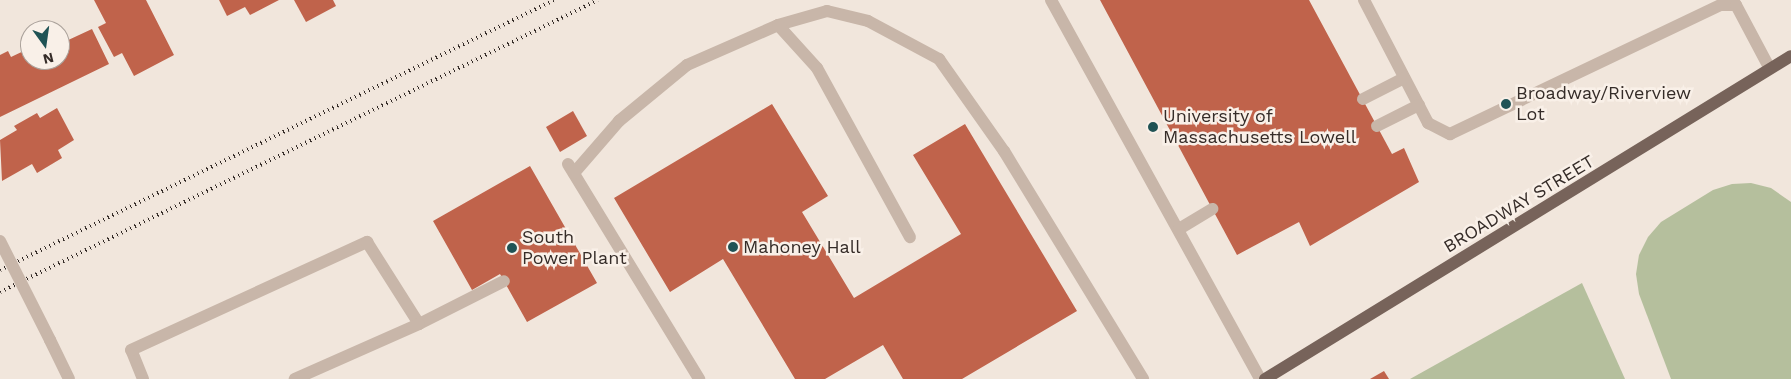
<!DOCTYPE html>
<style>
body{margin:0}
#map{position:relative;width:1791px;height:379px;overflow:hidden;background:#f1e6dc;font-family:"Work Sans",sans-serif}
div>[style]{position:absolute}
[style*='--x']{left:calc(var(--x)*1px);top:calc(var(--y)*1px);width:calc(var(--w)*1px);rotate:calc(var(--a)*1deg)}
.green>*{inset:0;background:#b5bf9d}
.building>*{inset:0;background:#c0634b}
.minor>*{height:12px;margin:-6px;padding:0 6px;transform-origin:6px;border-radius:6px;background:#c8b6a9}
.major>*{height:12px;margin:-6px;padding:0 6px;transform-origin:6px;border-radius:6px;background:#77635a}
.rail>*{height:4px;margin-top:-2px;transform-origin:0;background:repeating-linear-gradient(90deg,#352c28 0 1px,transparent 0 5px)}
.minor-bridge>*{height:12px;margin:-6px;padding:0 6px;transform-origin:6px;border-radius:6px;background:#c8b6a9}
.dots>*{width:14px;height:14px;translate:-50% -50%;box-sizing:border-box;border:2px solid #f9f0e8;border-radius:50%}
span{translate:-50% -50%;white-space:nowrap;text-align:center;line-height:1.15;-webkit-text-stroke:5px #f9f0e8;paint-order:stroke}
.poi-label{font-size:18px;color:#352c28}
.left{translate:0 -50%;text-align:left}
.street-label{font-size:18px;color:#352c28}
.north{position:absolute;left:20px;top:20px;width:50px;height:50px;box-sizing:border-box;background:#f9f0e8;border:1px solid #aba29b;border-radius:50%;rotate:166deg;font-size:14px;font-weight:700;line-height:20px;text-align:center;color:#352c28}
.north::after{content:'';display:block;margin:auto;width:18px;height:22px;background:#205355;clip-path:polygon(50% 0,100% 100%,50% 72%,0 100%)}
</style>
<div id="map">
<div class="green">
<i style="clip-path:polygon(1751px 183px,1771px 188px,1791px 202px,1791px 379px,1671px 379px,1639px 294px,1636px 274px,1639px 255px,1648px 237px,1661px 222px,1713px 190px,1732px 184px)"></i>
<i style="clip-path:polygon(1582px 283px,1625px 379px,1410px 379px)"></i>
</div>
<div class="building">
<i style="clip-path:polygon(94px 0,146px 0,174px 55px,134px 76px,122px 53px,114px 57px,98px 27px,106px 23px)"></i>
<i style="clip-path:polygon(219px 0,279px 0,250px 15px,245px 7px,227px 16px)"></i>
<i style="clip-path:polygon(294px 0,333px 0,336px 6px,306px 22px)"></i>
<i style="clip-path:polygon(1100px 0,1309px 0,1392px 154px,1404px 148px,1419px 182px,1310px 246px,1299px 222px,1237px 255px)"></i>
<i style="clip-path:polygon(92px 29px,109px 64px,0 117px,0 55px,8px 51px,11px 57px,30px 48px,30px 60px,60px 60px,60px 51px,66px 48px,64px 42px)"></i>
<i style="clip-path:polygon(772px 104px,828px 196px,802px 212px,854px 298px,961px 234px,913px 155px,965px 124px,1077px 311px,962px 379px,903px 379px,883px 345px,825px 379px,795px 379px,723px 259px,670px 292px,614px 198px)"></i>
<i style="clip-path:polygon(57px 108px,74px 140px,58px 150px,62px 158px,37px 173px,32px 164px,2px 181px,0 140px,17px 130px,14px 126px,37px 113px,40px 118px)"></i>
<i style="clip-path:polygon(573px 111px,587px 136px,560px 152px,546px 127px)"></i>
<i style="clip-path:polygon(530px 166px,597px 283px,527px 322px,500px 274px,472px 290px,433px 221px)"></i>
<i style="clip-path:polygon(1384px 371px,1389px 379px,1370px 379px)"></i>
</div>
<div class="minor">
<i style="--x:1051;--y:0;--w:433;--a:61.1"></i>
<i style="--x:1364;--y:0;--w:139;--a:62.5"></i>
<i style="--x:1428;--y:123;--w:25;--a:27"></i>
<i style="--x:1450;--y:134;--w:300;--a:-25.5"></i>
<i style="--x:1721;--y:5;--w:15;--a:0"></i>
<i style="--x:1736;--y:5;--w:72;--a:62"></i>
<i style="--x:778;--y:25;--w:51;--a:-15.9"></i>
<i style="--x:827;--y:11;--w:42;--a:13.7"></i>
<i style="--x:868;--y:21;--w:81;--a:28.2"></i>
<i style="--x:939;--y:59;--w:113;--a:54.8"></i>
<i style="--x:1004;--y:151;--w:267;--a:58.6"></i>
<i style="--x:1363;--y:99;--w:46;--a:-27.1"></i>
<i style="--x:1377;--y:126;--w:47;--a:-26.6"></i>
<i style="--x:568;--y:164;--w:252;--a:58.6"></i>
<i style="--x:574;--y:173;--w:69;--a:-49.1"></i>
<i style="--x:619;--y:121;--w:88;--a:-39.5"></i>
<i style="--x:687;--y:65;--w:99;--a:-23.7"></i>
<i style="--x:778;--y:25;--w:58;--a:47.8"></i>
<i style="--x:817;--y:68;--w:193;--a:61.2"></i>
<i style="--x:1179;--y:229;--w:39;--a:-31"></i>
<i style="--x:419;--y:324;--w:95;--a:-26.8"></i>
<i style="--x:50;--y:340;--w:43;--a:64"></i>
<i style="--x:143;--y:379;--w:31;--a:-112"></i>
<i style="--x:131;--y:350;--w:260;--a:-24.6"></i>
<i style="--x:367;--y:242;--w:97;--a:57.6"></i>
<i style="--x:419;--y:324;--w:136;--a:156.1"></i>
</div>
<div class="major">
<i style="--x:1265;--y:379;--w:617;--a:-31.55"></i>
</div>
<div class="rail">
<i style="--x:0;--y:270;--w:616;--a:-25.98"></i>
<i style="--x:0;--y:292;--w:665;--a:-26.03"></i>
</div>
<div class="minor-bridge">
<i style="--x:0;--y:241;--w:111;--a:63.2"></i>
</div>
<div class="dots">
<i style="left:1506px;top:104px;background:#205355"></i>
<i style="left:1153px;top:127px;background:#205355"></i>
<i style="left:733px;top:247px;background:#205355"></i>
<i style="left:512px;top:248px;background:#205355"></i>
</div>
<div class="poi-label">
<span class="left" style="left:1516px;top:104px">Broadway/Riverview<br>Lot</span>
<span class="left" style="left:1163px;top:127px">University of<br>Massachusetts Lowell</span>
<span class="left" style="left:522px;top:248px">South<br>Power Plant</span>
<span class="left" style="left:743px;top:247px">Mahoney Hall</span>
</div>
<div class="street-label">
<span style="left:1519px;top:204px;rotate:-31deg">BROADWAY STREET</span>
</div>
<div class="north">N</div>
</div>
